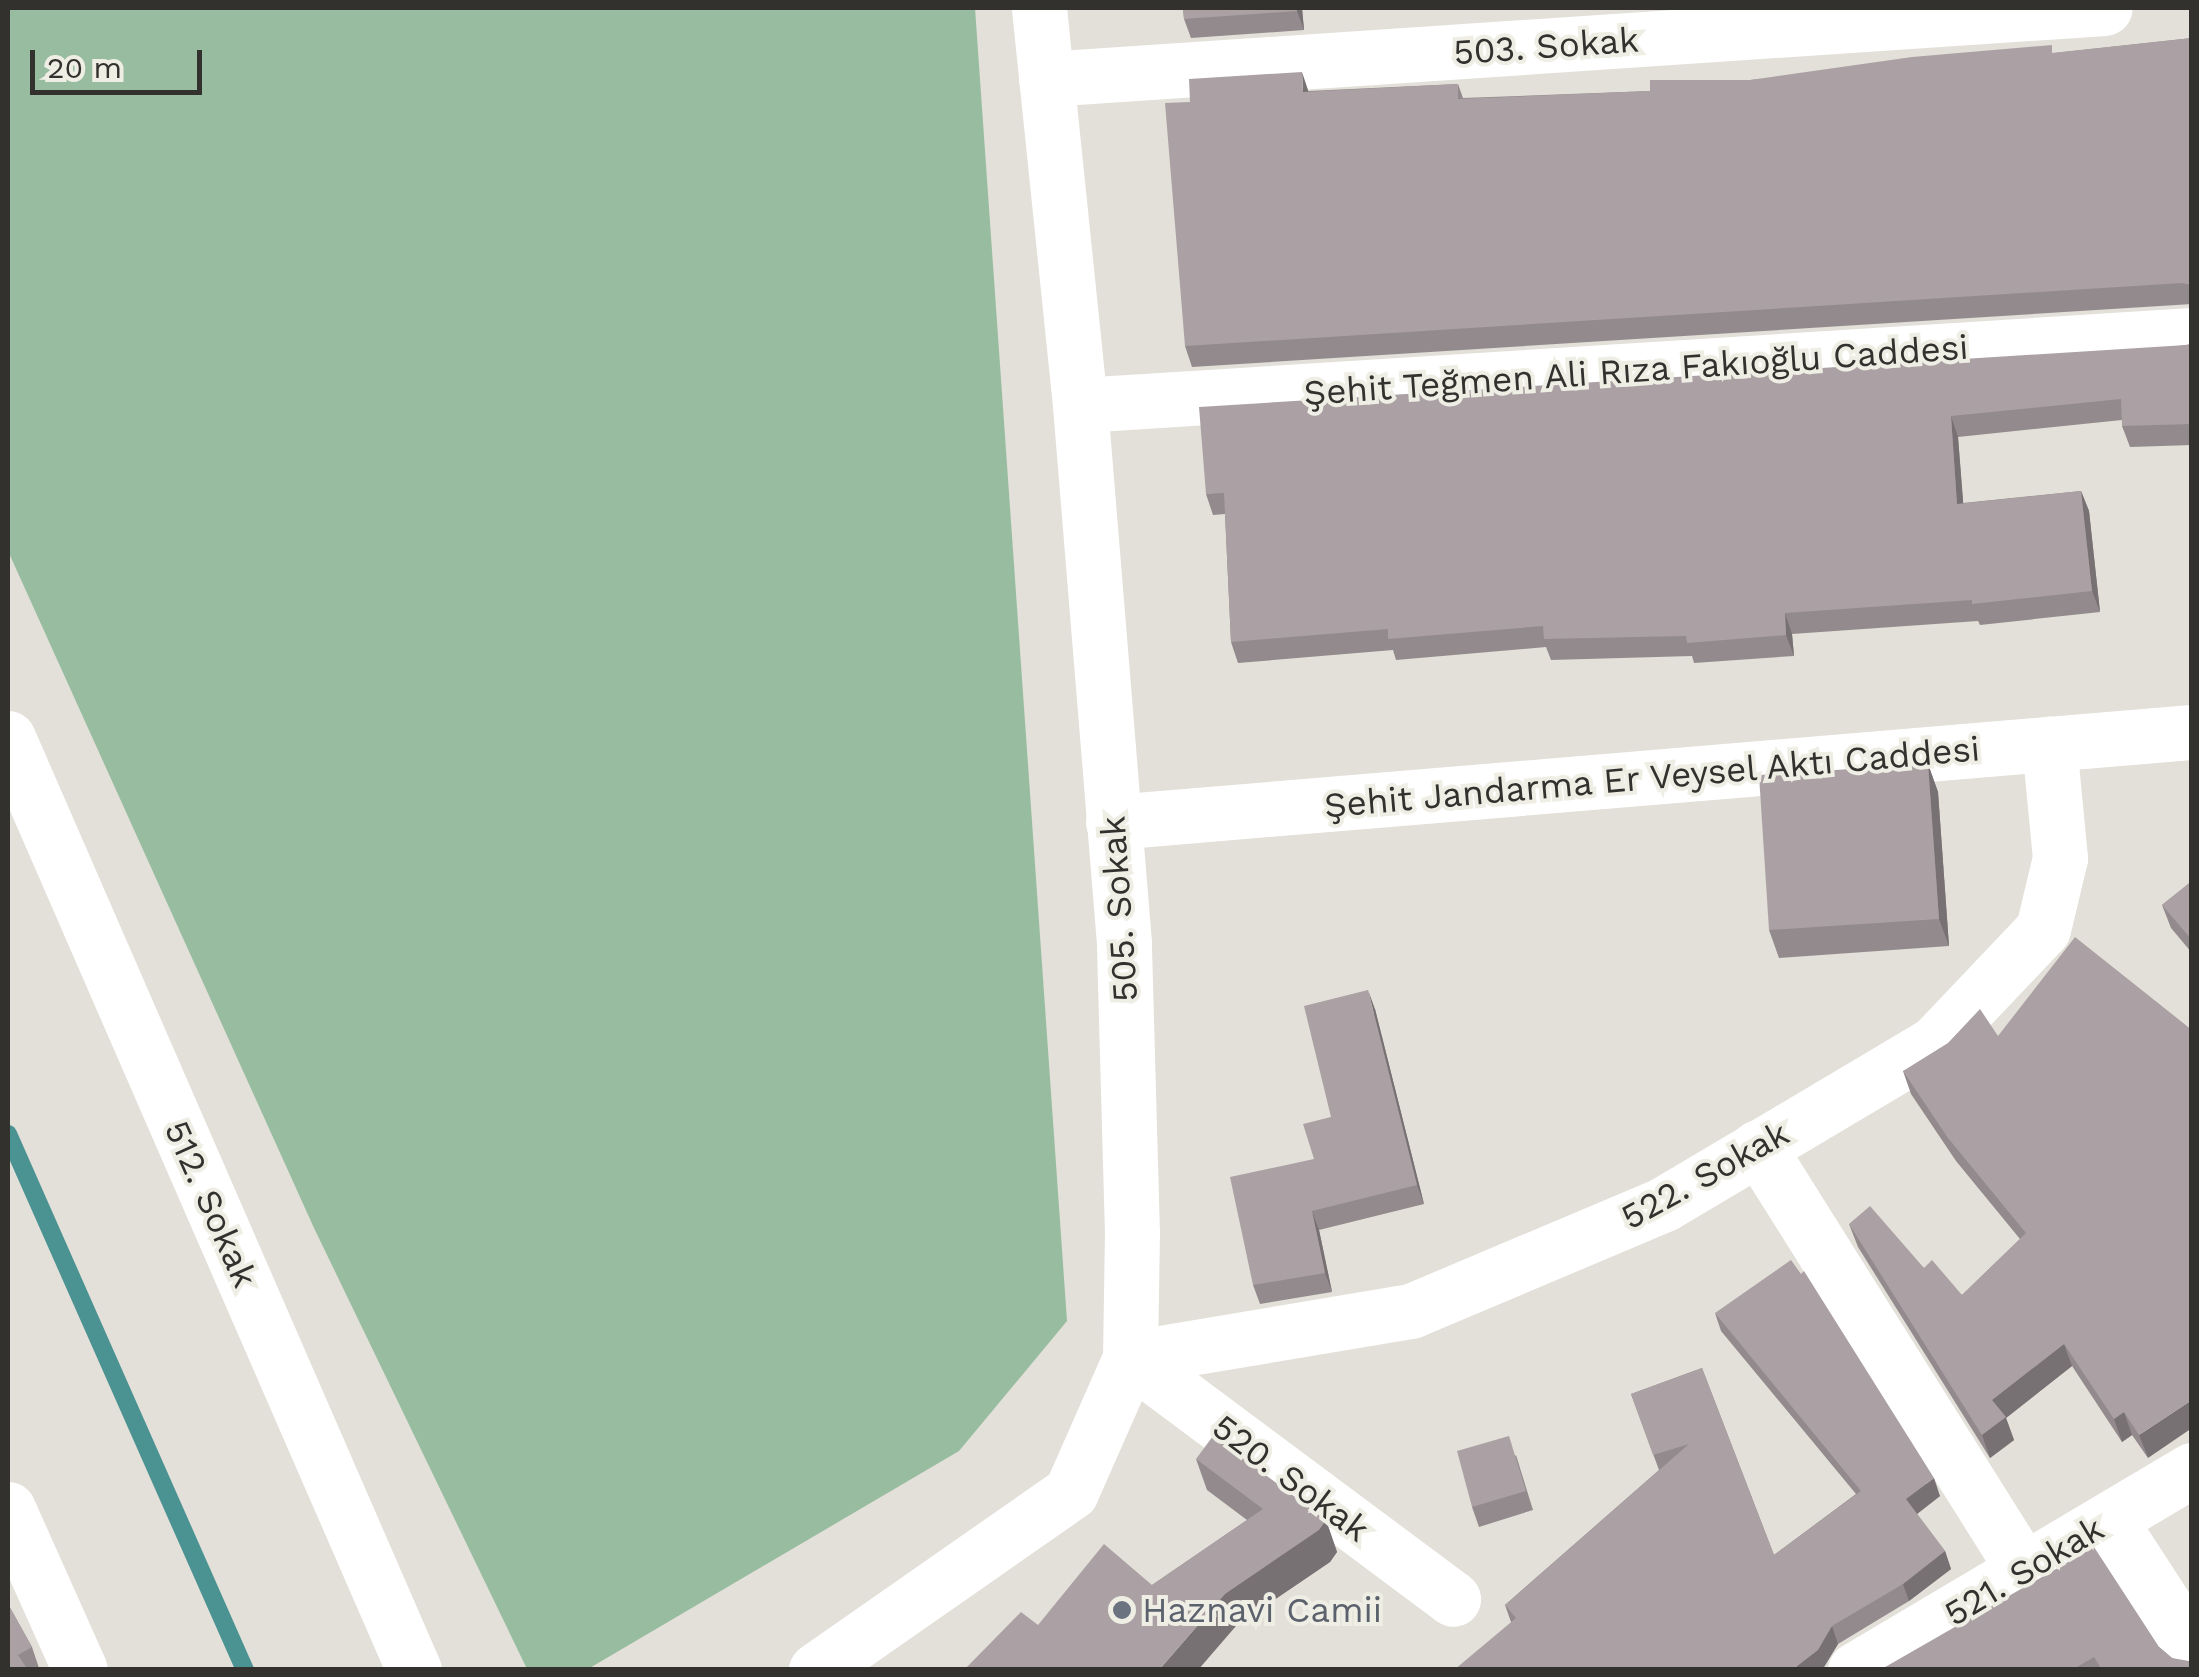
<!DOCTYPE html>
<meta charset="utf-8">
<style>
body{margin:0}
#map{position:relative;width:2199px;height:1677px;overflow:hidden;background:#e2e0d8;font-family:"Work Sans",sans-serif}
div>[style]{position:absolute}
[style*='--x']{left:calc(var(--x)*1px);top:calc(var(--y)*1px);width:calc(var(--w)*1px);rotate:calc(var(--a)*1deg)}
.green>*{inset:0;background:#98bca0}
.stream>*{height:18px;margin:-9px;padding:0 9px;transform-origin:9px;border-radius:9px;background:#4b9292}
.street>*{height:55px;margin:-27.5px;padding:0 27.5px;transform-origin:27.5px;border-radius:27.5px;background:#fff}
.secondary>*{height:55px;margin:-27.5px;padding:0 27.5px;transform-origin:27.5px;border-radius:27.5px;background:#fff}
.wall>*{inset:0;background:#938a8d}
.shaded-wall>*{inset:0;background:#787173}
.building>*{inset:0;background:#aba1a4}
.dots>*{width:28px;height:28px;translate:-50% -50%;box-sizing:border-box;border:5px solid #efeee5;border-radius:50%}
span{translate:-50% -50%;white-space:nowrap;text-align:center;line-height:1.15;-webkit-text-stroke:8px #efeee5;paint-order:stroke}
.street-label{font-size:35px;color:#32312e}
.worship-label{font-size:35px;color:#5b616d}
.left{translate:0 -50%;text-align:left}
.frame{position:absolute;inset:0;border:10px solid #32312e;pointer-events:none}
.scale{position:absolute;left:30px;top:50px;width:172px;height:45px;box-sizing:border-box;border:5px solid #32312e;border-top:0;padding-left:12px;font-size:30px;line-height:35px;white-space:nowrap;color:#32312e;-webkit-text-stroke:8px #efeee5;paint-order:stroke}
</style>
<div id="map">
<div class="green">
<i style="clip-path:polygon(8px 8px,975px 8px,1067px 1321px,959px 1451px,588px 1669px,527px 1669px,314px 1228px,8px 551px)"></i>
</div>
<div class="stream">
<i style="--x:8;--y:1134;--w:586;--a:66.15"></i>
</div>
<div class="street">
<i style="--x:1046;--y:79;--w:1061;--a:-3.84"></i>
<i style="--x:1080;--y:405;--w:1114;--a:-3.6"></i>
<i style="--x:1113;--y:822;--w:1083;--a:-4.77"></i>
<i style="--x:1758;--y:1147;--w:502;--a:57.86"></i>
<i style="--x:1130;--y:1358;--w:285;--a:-9.5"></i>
<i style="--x:1411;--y:1311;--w:275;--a:-22.9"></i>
<i style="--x:1664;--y:1204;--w:314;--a:-30.7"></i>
<i style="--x:1934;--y:1044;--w:158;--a:-46.5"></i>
<i style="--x:2043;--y:929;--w:73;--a:-76.5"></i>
<i style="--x:2060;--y:858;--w:115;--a:-95.5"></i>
<i style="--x:1130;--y:1358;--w:403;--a:36.7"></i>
<i style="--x:2109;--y:1520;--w:153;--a:57"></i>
<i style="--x:816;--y:1670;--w:311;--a:-34.9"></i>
<i style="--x:1071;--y:1492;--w:146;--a:-66.2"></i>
<i style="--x:1130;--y:1358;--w:124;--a:-89.1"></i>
<i style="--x:1132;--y:1234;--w:291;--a:-91.6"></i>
<i style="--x:1124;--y:943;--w:540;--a:-94.68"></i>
<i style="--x:1080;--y:405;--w:399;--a:-95.9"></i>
<i style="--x:1855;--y:1670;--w:392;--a:-30.7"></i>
</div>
<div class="secondary">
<i style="--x:8;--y:738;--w:1017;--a:66.46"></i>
<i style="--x:8;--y:1509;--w:176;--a:65.9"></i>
</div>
<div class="wall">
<i style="clip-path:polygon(1183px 8px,1302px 8px,1304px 30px,1191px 38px,1184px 19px)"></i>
<i style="clip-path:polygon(2192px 38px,2192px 304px,1192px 367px,1185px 346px,1190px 102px,1309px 91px,1458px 84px,1463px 98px,1650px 91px,1750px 80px,2055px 53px)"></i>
<i style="clip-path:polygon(2192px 344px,2192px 445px,2130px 447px,2122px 426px,2122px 420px,1958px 437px,1963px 503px,2081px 491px,2089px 511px,2100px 612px,1980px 625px,1978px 621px,1792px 634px,1794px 656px,1694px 663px,1692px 656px,1551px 660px,1546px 647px,1396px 660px,1393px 650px,1238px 663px,1231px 642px,1225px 514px,1213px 515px,1206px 494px)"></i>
<i style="clip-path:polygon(1928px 764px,1938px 792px,1949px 946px,1779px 958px,1769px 930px)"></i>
<i style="clip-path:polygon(2192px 881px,2192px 953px,2171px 928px,2162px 905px)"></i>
<i style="clip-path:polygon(1375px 1009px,1424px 1204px,1319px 1230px,1332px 1292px,1260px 1304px,1253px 1285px,1314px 1159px)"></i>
<i style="clip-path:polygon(1998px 1036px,2148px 1458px,2132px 1435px,2122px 1442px,2072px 1366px,2006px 1418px,2014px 1440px,1990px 1458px,1858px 1247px,1849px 1224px,1924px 1268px,1962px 1295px,2020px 1239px,1956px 1161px,1911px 1094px,1903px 1071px)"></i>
<i style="clip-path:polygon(1715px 1313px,1940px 1496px,1917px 1514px,1945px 1551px,1951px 1569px,1909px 1601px,1838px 1644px,1824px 1667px,1511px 1622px,1505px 1605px,1659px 1470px,1631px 1394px,1702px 1368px,1774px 1555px,1856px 1494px,1721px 1331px)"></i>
<i style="clip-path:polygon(1516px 1455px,1533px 1510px,1479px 1527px,1472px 1507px)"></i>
<i style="clip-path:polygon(1196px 1459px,1326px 1520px,1337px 1552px,1330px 1562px,1236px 1626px,1152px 1585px,1247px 1520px,1207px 1490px)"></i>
<i style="clip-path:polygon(8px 1604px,32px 1647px,39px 1668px,37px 1670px,8px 1670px)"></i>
<i style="clip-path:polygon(2159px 1647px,2172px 1658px,2192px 1670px,1880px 1670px)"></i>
</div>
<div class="shaded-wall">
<i style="clip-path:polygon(1297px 8px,1302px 8px,1304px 30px,1297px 11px)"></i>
<i style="clip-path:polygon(1302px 72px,1309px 93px,1303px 92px)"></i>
<i style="clip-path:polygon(1951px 416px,1958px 437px,1965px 525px,1957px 504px)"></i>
<i style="clip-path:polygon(2081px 491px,2089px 511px,2100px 612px,2092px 591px)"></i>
<i style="clip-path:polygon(1785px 613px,1792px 634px,1794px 656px,1786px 635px)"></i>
<i style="clip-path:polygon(1928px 764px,1938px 792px,1949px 946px,1939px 919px)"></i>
<i style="clip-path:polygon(1368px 990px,1375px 1009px,1424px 1204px,1417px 1185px)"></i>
<i style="clip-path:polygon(1312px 1211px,1319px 1230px,1332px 1292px,1325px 1273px)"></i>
<i style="clip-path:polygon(2064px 1344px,2072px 1366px,2006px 1418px,2014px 1440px,1990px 1458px,1982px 1435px,1992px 1400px)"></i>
<i style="clip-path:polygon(2192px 1400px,2192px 1428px,2148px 1458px,2139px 1435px)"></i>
<i style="clip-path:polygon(2124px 1412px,2132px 1435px,2122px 1442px,2114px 1419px)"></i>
<i style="clip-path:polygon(1934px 1478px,1940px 1496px,1913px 1517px,1906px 1499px)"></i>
<i style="clip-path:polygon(1326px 1520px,1337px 1552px,1330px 1562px,1236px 1626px,1198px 1670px,1159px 1670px,1225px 1594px)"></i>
<i style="clip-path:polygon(1945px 1551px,1951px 1569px,1909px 1601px,1903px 1584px)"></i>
<i style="clip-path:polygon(1832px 1626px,1838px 1644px,1824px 1667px,1822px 1670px,1797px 1670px,1796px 1667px)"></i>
</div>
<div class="building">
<i style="clip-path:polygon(1183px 8px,1297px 8px,1297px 11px,1184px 19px)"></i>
<i style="clip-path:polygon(2192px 38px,2192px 285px,2182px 283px,1185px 346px,1165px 103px,1190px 102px,1189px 79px,1302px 72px,1303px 92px,1458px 84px,1458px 99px,1650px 91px,1650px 80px,1750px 80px,1912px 57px,2052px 45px,2052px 53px)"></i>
<i style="clip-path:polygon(2192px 344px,2192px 424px,2122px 426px,2121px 399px,1951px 416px,1957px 504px,2081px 491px,2092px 591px,1972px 604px,1972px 600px,1785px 613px,1786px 635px,1687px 643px,1686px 636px,1544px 639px,1543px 626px,1388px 639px,1388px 629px,1231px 642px,1224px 493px,1206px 494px,1199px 407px,2186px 345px)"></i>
<i style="clip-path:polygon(1928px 764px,1939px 919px,1769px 930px,1759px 775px)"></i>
<i style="clip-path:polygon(2192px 881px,2192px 940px,2162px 905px)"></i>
<i style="clip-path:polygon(2075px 937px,2192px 1030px,2192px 1400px,2139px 1435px,2124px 1412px,2114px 1419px,2064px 1344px,1992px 1400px,2006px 1417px,1982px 1435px,1849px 1224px,1870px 1206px,1924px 1268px,1932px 1260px,1962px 1295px,2026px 1233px,1948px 1138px,1903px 1071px,1948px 1043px,1980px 1009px,1998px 1036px)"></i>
<i style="clip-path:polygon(1368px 990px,1417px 1185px,1312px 1211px,1325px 1273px,1253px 1285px,1230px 1177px,1314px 1159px,1303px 1124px,1331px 1117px,1304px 1006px)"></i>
<i style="clip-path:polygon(1791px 1260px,1801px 1274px,1804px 1271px,1934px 1478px,1906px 1499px,1945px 1551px,1903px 1584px,1832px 1626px,1818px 1650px,1796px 1667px,1798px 1670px,1454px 1670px,1516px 1618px,1505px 1605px,1689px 1444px,1653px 1455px,1631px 1394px,1702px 1368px,1774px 1555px,1861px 1491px,1715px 1313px)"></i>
<i style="clip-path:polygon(1213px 1436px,1326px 1520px,1319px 1530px,1225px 1594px,1159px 1670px,964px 1670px,1021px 1612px,1038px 1625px,1104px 1544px,1152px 1585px,1263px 1509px,1196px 1459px)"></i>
<i style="clip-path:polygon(1509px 1436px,1526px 1491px,1472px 1507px,1457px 1451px)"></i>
<i style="clip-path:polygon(2094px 1547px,2159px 1647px,2172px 1658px,2189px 1661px,2192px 1664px,2192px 1670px,2102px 1670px,2094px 1657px,2072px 1670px,1880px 1670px)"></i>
<i style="clip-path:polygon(8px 1604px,32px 1647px,18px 1655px,28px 1670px,8px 1670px)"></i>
</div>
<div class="dots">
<i style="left:1122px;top:1610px;background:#6b7280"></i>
</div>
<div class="street-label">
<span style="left:1546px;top:46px;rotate:-4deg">503. Sokak</span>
<span style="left:1636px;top:370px;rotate:-4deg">Şehit Teğmen Ali Rıza Fakıoğlu Caddesi</span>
<span style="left:1652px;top:777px;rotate:-5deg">Şehit Jandarma Er Veysel Aktı Caddesi</span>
<span style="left:1119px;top:909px;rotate:-94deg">505. Sokak</span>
<span style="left:1705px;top:1175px;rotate:-29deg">522. Sokak</span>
<span style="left:211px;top:1204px;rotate:66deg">512. Sokak</span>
<span style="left:1291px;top:1478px;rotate:37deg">520. Sokak</span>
<span style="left:2024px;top:1571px;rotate:-31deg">521. Sokak</span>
</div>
<div class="worship-label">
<span class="left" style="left:1142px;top:1610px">Haznavi Camii</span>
</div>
<div class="frame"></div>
<div class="scale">20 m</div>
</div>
